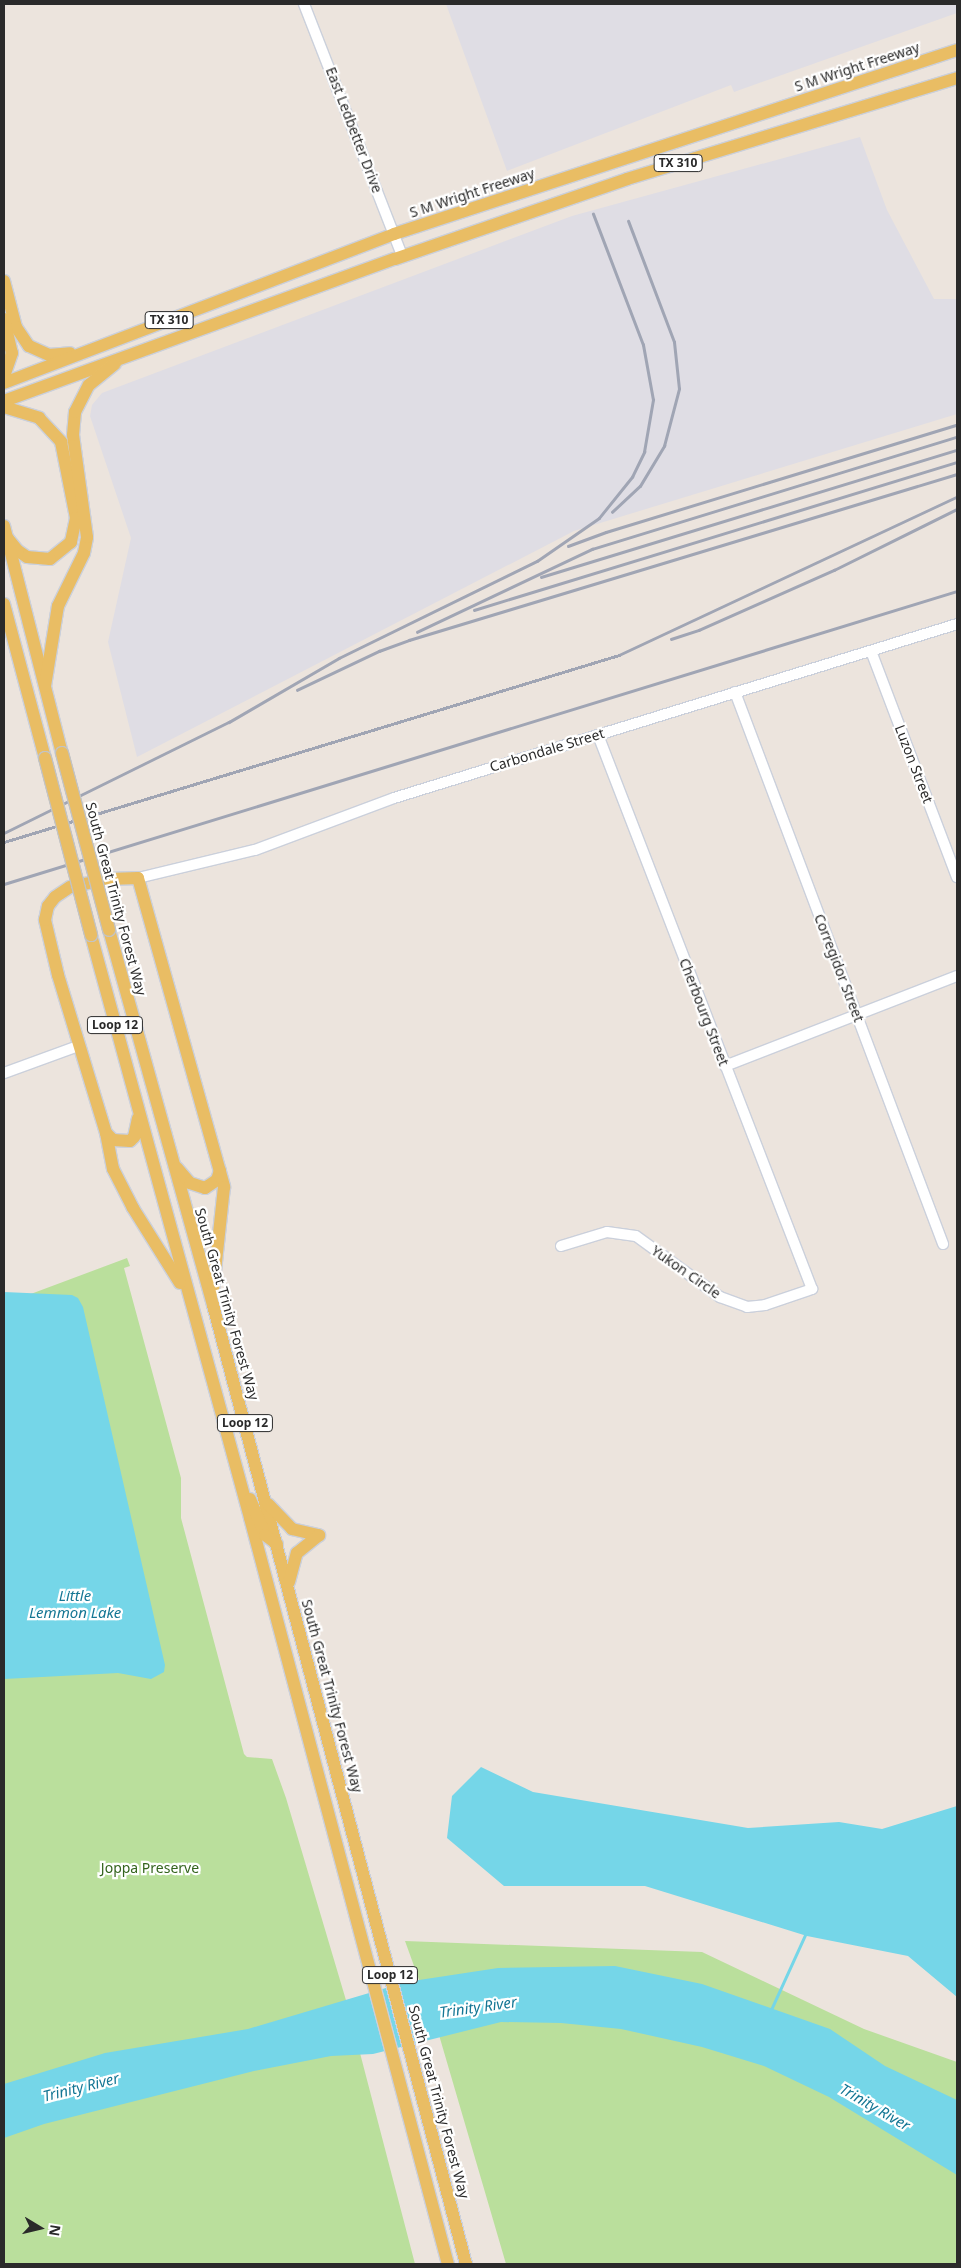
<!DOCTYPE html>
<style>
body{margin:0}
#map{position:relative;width:961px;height:2268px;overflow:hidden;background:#ece4dd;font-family:"Noto Sans",sans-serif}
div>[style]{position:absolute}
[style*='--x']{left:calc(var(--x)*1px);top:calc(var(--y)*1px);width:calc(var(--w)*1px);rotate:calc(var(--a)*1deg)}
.industrial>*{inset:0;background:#dfdde4}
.green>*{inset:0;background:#badf9c}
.water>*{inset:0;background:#75d6e8}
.stream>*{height:2.5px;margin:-1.25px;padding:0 1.25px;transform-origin:1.25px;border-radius:1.25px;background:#75d6e8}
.roads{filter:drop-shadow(1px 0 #cbd0db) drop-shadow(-1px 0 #cbd0db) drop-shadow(0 1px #cbd0db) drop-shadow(0 -1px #cbd0db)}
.minor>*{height:10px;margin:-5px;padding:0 5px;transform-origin:5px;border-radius:5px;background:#fff}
.major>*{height:12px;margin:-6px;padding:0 6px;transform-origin:6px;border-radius:6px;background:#e9bd64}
.rail>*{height:2.5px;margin:-1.25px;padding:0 1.25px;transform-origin:1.25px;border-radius:1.25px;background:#a0a5b4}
.bridges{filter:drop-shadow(1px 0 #c3c3c3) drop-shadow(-1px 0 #c3c3c3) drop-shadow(0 1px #c3c3c3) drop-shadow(0 -1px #c3c3c3)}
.major-bridge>*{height:12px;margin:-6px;padding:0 6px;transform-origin:6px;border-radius:6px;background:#e9bd64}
span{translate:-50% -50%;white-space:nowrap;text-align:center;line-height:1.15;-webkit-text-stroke:4.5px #fff;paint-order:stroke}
.shield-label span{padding:1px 4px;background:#fff;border:1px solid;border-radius:4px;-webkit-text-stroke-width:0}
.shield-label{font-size:12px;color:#2a2a2a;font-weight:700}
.street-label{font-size:14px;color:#2a2a2a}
.park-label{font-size:14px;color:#34641e}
.water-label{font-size:15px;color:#147694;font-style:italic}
.frame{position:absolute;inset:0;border:5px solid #2a2a2a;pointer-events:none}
.north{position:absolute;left:15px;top:2203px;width:50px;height:50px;-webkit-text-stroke:4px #fff;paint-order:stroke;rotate:99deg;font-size:14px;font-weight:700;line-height:20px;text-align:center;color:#2a2a2a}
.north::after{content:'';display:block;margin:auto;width:18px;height:22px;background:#2a2a2a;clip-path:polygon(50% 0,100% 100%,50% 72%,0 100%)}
</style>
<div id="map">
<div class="industrial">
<i style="clip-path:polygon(446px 4px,957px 4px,957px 13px,734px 92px,731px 85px,507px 171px)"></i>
<i style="clip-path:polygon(860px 137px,887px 210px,934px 299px,957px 299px,957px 414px,574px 531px,137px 757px,108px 642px,131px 538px,90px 416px,92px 405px,102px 393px,572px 216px)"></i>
</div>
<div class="green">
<i style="clip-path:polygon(127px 1258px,130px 1266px,124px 1268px,181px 1478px,181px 1518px,244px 1754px,247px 1757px,272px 1759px,286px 1798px,348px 2007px,415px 2264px,4px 2264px,4px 1304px)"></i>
<i style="clip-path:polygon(405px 1941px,702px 1952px,864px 2029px,957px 2062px,957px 2264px,506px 2264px,439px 2035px)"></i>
</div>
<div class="water">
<i style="clip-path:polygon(4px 1292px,72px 1295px,78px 1298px,83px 1307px,165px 1665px,164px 1672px,151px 1679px,118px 1673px,4px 1679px)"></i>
<i style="clip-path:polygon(481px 1767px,533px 1792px,748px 1828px,839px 1822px,882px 1829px,957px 1806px,957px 1997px,908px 1956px,807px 1936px,645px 1886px,504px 1886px,447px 1838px,452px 1796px)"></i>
<i style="clip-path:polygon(615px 1966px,702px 1984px,830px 2029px,885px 2066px,957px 2100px,957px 2175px,829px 2097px,764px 2066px,702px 2047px,621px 2029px,561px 2023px,501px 2022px,373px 2054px,331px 2056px,254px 2071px,44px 2124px,4px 2138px,4px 2084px,105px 2053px,248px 2029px,406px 1982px,498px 1968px)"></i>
</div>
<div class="stream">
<i style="--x:770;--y:2012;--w:87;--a:-65.5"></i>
</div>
<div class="roads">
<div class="minor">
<i style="--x:304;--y:4;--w:270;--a:68.7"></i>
<i style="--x:871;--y:651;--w:242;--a:69.2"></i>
<i style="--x:735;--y:692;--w:590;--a:69.35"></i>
<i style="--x:138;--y:878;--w:120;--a:-13.5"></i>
<i style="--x:255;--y:850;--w:148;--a:-20.5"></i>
<i style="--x:394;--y:798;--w:589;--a:-17.17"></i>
<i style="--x:725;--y:1066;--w:249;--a:-21.2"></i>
<i style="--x:4;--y:1073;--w:79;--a:-20"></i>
<i style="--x:561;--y:1246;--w:48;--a:-16.9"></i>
<i style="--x:607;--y:1232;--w:29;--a:8"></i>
<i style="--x:636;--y:1236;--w:104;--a:36"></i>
<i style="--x:720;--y:1297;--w:29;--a:20"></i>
<i style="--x:747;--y:1307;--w:18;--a:-6"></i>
<i style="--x:765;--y:1305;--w:50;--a:-18.8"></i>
<i style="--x:812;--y:1289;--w:594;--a:-111.12"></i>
</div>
<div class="major">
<i style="--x:4;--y:281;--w:48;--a:75.4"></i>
<i style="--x:16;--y:327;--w:23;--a:56"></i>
<i style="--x:29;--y:346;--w:22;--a:24"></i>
<i style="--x:49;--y:355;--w:21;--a:-5"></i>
<i style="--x:4;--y:319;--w:35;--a:77"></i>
<i style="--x:12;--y:353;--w:24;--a:109"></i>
<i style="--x:4;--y:383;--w:417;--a:-20.9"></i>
<i style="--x:394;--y:234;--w:592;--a:-18.1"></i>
<i style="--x:4;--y:401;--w:416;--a:-20"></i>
<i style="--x:395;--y:259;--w:245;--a:-19"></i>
<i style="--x:627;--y:179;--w:345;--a:-17"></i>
<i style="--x:4;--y:407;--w:37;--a:17"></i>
<i style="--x:39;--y:418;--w:33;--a:47"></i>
<i style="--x:61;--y:442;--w:77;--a:78.8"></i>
<i style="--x:76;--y:518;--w:25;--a:102"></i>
<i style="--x:71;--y:542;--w:27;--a:141"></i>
<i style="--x:50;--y:559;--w:23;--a:-175"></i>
<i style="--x:27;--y:557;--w:11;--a:-146"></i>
<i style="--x:18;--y:551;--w:19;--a:-129"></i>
<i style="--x:4;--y:526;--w:234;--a:75.7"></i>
<i style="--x:4;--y:604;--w:159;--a:75.1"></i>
<i style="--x:45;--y:686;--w:81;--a:-80.8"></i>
<i style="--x:58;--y:606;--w:59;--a:-63.9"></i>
<i style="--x:84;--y:553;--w:16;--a:-79"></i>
<i style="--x:87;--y:537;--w:103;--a:-97.8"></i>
<i style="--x:73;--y:435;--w:23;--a:-85"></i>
<i style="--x:75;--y:412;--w:30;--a:-63"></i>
<i style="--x:89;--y:385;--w:33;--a:-39"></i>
<i style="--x:109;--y:930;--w:389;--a:74.5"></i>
<i style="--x:213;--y:1305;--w:992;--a:75.22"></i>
<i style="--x:91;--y:935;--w:604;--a:74.74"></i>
<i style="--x:250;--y:1518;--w:772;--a:75.14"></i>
<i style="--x:106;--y:1133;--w:10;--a:45"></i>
<i style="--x:113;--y:1140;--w:17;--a:3"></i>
<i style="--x:130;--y:1141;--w:6;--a:-45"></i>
<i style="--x:134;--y:1137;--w:19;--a:-78"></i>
<i style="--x:177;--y:1168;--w:20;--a:49"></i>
<i style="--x:190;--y:1183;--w:16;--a:18"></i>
<i style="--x:205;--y:1188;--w:14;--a:-34"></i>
<i style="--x:217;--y:1180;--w:10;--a:-73"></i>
<i style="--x:180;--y:1283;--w:89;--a:-122.1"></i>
<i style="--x:133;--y:1208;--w:44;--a:-117.1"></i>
<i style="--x:113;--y:1169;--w:37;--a:-101"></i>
<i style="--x:106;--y:1133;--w:165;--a:-106.9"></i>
<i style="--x:58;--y:975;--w:57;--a:-103.3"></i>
<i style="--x:45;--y:920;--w:14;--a:-78"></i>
<i style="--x:48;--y:906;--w:11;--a:-52"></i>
<i style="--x:55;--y:897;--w:18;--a:-34"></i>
<i style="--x:70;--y:887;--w:40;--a:-12"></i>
<i style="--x:109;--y:879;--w:29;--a:-2"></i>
<i style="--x:138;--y:878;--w:321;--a:74.4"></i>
<i style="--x:224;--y:1187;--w:104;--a:96.1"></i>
<i style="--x:250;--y:1499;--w:39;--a:67"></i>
<i style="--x:265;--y:1535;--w:15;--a:37"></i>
<i style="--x:268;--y:1504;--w:35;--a:46"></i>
<i style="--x:292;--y:1529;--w:28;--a:13"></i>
<i style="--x:289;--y:1582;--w:30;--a:-75"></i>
<i style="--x:297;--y:1553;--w:28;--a:-39"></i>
</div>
</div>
<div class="rail">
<i style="--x:612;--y:512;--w:38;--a:-43"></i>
<i style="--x:640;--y:486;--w:47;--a:-59"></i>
<i style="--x:664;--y:446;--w:59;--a:-75.3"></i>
<i style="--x:679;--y:389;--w:47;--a:-96.1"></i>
<i style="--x:674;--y:342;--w:129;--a:-110.8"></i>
<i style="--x:568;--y:546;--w:40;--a:-20.2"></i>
<i style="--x:606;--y:532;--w:367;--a:-17"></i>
<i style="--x:541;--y:577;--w:435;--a:-17"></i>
<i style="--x:474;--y:610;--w:505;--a:-17.04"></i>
<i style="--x:417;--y:632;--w:194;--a:-25.4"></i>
<i style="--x:592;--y:549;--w:382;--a:-17.1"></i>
<i style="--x:671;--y:639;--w:29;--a:-18"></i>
<i style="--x:699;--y:630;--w:148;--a:-24"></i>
<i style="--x:834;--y:570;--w:137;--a:-26.4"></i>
<i style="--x:297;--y:690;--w:91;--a:-25.4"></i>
<i style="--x:379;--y:651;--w:32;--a:-20"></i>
<i style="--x:409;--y:640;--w:573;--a:-16.85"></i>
<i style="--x:4;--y:833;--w:251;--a:-26.3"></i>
<i style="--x:229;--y:722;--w:127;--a:-30.2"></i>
<i style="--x:339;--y:658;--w:220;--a:-26.1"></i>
<i style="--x:537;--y:561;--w:75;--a:-34.7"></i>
<i style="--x:599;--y:518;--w:53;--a:-51.2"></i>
<i style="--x:632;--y:477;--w:28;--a:-64"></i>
<i style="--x:644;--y:452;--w:53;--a:-80.2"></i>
<i style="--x:653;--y:400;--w:56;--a:-100.3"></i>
<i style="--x:643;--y:345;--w:140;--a:-110.9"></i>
<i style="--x:4;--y:842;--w:643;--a:-16.91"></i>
<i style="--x:619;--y:655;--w:373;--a:-25.1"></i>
<i style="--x:4;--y:884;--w:997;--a:-17.09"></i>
</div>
<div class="bridges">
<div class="major-bridge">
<i style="--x:62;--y:753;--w:183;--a:75.1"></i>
<i style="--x:45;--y:758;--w:183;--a:75.4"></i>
</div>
</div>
<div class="shield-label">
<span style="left:678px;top:163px">TX 310</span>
<span style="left:169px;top:320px">TX 310</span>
<span style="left:115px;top:1025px">Loop 12</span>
<span style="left:245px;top:1423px">Loop 12</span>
<span style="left:390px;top:1975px">Loop 12</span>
</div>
<div class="street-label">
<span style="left:857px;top:67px;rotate:-18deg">S M Wright Freeway</span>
<span style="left:354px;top:130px;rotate:69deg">East Ledbetter Drive</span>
<span style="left:472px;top:193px;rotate:-18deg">S M Wright Freeway</span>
<span style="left:547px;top:750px;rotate:-17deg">Carbondale Street</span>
<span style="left:914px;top:764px;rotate:69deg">Luzon Street</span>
<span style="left:116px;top:899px;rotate:75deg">South Great Trinity Forest Way</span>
<span style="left:839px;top:968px;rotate:69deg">Corregidor Street</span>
<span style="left:704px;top:1012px;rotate:69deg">Cherbourg Street</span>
<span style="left:686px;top:1272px;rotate:35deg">Yukon Circle</span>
<span style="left:227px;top:1304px;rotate:74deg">South Great Trinity Forest Way</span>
<span style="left:332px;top:1696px;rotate:75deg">South Great Trinity Forest Way</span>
<span style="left:439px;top:2102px;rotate:75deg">South Great Trinity Forest Way</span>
</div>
<div class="park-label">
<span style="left:150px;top:1868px">Joppa Preserve</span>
</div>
<div class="water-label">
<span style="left:75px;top:1604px">Little<br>Lemmon Lake</span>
<span style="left:478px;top:2007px;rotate:-8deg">Trinity River</span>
<span style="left:81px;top:2087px;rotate:-14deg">Trinity River</span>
<span style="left:875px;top:2107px;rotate:30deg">Trinity River</span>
</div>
<div class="frame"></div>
<div class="north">N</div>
</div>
